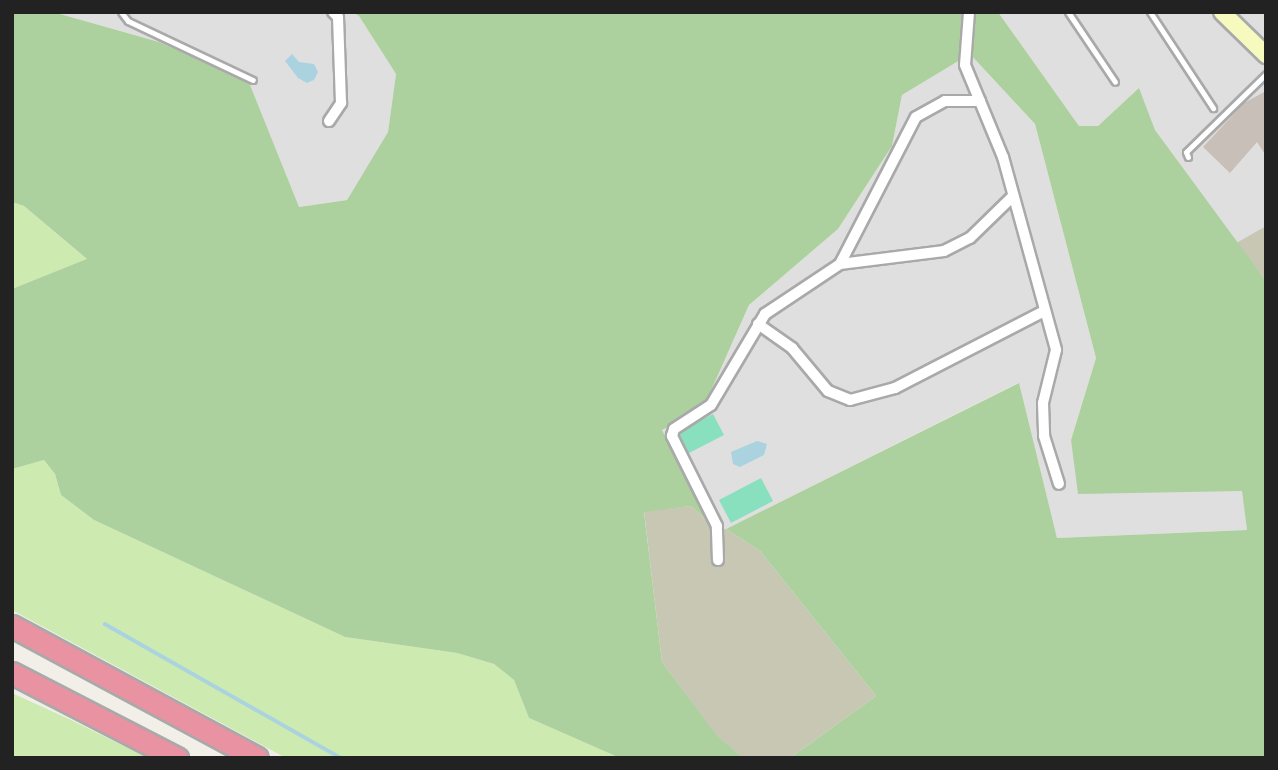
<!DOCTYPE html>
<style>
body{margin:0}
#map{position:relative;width:1278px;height:770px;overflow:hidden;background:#f2efe9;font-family:"DM Sans",sans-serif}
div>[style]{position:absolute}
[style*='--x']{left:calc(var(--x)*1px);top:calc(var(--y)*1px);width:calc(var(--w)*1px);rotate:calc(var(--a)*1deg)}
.residential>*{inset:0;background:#e0dfdf}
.construction>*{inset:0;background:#c7c7b4}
.grass>*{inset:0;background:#cdebb0}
.forest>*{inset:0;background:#add19e}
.pitch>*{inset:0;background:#88e0be}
.water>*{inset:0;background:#aad3df}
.stream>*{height:3.5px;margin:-1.75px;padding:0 1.75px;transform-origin:1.75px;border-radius:1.75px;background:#aad3df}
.building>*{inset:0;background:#c7bfb8}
.roads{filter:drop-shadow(2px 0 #a9a9a9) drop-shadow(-2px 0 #a9a9a9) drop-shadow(0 2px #a9a9a9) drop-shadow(0 -2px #a9a9a9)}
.lane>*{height:5px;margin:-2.5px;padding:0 2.5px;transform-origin:2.5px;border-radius:2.5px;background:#fff}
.street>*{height:10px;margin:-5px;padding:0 5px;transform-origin:5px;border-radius:5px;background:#fff}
.secondary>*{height:16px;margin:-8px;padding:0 8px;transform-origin:8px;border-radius:8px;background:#f7fabf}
.highway>*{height:21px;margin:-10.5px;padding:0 10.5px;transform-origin:10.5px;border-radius:10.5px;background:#e892a2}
span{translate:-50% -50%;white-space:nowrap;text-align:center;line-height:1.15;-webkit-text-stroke:5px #fff;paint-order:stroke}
.frame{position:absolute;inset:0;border:14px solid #222;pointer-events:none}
</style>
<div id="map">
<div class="residential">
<i style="clip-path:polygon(53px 12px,352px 12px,359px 16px,396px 74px,388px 132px,347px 200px,298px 207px,247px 80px,159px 42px)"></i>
<i style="clip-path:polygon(998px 12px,1266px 12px,1266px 226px,1236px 243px,1155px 130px,1139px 89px,1098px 126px,1079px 126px)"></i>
<i style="clip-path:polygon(970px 54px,1035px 124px,1096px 358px,1071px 440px,1243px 491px,1247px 530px,1057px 538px,1018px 383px,726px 529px,714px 527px,662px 430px,702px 411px,749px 305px,838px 229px,892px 146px,902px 95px)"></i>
</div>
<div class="construction">
<i style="clip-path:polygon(1266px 226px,1266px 281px,1236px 243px)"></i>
<i style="clip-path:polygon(691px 506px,714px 527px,726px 529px,760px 551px,876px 696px,790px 758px,743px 758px,717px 737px,662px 662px,644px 511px)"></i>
</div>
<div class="grass">
<i style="clip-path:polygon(12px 202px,24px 206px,88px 260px,12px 289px)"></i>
<i style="clip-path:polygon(44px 460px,55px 474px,61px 495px,94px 520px,345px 637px,457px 653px,494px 664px,514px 680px,529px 718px,620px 758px,286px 758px,12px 610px,12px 469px)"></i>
<i style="clip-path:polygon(12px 693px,69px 719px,148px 758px,12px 758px)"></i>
</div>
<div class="forest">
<i style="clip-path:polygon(12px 12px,53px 12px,159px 42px,248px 80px,299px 207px,347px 200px,388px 132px,396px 74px,359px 16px,352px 12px,998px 12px,1079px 126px,1098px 126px,1139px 88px,1155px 130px,1266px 281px,1266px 758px,790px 758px,876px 696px,760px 551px,726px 529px,1019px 383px,1057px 538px,1247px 530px,1242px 491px,1078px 494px,1071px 440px,1096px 358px,1035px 124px,970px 54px,902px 95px,892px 146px,838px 229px,749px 305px,702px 411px,662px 430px,714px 527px,691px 506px,644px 512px,662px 662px,717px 736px,743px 758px,620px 758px,529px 718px,514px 680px,494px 664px,457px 653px,345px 637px,94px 520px,61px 495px,55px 474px,44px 460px,12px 469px,12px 289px,87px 259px,24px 206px,12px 202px)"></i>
</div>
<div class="pitch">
<i style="clip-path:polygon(713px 414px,724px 435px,687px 454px,676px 433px)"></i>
<i style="clip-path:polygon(761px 478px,773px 501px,731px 523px,719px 500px)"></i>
</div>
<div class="water">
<i style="clip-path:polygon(292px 54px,299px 62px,314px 64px,318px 72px,314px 80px,307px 83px,298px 78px,285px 61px)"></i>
<i style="clip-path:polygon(757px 441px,767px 444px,764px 455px,740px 467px,733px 464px,731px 452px)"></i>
</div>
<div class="stream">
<i style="--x:105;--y:624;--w:271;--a:29.6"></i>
</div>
<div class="building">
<i style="clip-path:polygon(1266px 91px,1266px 156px,1257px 142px,1230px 173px,1203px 147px,1244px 103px)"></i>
</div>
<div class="roads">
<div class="lane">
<i style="--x:121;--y:12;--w:11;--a:52"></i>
<i style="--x:128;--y:21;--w:138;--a:25.3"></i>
<i style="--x:1068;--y:12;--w:84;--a:56.1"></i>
<i style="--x:1150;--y:12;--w:115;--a:56.7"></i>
<i style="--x:1188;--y:157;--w:5;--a:-112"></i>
<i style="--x:1186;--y:152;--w:112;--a:-44.3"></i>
</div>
<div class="street">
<i style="--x:969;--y:12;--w:53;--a:94.3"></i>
<i style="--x:965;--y:65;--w:100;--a:67.6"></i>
<i style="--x:1003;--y:157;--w:200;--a:74.6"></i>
<i style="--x:1056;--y:350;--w:55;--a:103.8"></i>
<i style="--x:1043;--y:403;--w:33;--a:88"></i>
<i style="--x:1044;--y:436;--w:50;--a:72.6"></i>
<i style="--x:329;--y:121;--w:22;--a:-56"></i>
<i style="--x:341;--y:103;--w:86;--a:-92"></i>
<i style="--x:338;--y:17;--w:7;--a:-135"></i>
<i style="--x:840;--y:264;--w:105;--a:-7.1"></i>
<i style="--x:944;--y:251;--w:29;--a:-27"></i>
<i style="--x:970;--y:238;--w:60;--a:-44.3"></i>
<i style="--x:758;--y:324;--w:42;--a:35.2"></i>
<i style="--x:792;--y:348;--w:56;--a:50.1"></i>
<i style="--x:828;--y:391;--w:24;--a:22"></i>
<i style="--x:850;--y:400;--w:47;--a:-14.9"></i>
<i style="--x:895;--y:388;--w:168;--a:-27.3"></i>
<i style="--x:718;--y:560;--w:34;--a:-92"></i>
<i style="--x:717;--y:526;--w:101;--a:-116.6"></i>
<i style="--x:672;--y:436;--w:7;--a:-74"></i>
<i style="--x:674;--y:429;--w:44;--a:-33"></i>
<i style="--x:711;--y:405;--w:106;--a:-59.3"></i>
<i style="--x:765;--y:314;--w:90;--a:-33.7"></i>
<i style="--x:840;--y:264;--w:165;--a:-62.7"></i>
<i style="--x:916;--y:117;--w:33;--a:-29"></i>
<i style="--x:945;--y:101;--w:35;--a:0"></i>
</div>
<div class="secondary">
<i style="--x:1222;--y:12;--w:62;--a:44.3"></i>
</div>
<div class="highway">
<i style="--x:12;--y:626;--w:278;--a:28.3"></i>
<i style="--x:12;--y:673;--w:186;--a:27.3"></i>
</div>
</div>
<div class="frame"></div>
</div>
